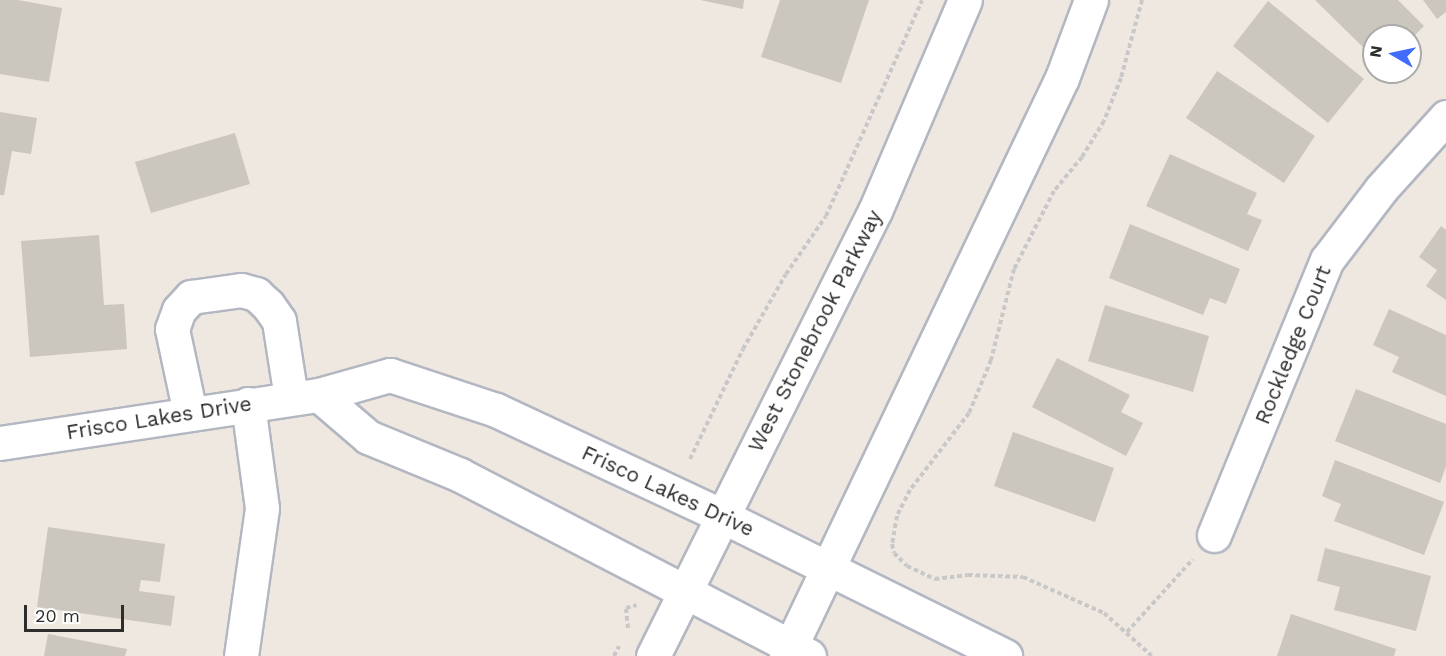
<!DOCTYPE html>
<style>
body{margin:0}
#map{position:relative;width:1446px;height:656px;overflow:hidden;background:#efe8e0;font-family:"Work Sans",sans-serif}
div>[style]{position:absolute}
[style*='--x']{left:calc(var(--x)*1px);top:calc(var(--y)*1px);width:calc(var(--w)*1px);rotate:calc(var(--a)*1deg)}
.building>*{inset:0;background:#cbc6be}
.path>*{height:4px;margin-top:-2px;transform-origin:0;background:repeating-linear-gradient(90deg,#c8c8c8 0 4.5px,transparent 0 7.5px)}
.roads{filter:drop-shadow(2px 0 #b3b7c1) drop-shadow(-2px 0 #b3b7c1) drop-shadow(0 2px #b3b7c1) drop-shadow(0 -2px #b3b7c1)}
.minor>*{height:33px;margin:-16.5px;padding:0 16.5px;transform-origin:16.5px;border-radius:16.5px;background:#fff}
span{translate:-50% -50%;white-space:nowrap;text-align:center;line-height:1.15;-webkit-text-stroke:4.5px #fff;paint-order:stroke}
.street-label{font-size:21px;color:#2d2d2d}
.north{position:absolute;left:1362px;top:24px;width:60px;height:60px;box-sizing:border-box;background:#fff;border:2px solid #ababab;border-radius:50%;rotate:279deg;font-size:16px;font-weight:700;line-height:24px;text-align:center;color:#2d2d2d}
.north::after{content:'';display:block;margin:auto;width:21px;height:27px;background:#416cfb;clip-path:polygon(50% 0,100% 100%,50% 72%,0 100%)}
.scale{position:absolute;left:24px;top:605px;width:100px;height:27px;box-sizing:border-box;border:3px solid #2d2d2d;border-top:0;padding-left:8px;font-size:18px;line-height:21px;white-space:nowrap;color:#2d2d2d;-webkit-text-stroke:4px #fff;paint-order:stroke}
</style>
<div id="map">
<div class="building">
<i style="clip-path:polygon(0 0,18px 0,62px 8px,49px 82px,0 74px)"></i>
<i style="clip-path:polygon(700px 0,744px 0,743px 9px)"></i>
<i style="clip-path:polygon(780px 0,869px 0,841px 83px,761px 57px)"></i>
<i style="clip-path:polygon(1315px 0,1398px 0,1424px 26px,1410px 40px,1410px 36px,1374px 36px,1374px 58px)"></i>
<i style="clip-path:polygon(1423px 0,1446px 0,1446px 12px,1437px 19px)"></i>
<i style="clip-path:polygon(1268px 1px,1364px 79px,1328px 123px,1233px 46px)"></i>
<i style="clip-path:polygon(1217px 71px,1315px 136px,1284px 183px,1186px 118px)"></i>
<i style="clip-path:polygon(0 112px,37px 118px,31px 154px,12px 151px,4px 195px,0 195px)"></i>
<i style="clip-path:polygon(235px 133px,250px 184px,151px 213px,135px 162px)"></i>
<i style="clip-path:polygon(1170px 154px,1257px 193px,1247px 214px,1262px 220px,1248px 251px,1146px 206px)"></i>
<i style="clip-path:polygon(1130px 224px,1240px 269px,1226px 304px,1210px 298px,1203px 315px,1109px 278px)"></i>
<i style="clip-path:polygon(1441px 226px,1446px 230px,1446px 300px,1426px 286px,1437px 270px,1419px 257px)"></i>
<i style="clip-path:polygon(99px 235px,104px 305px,124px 304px,127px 349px,30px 357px,21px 241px)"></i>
<i style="clip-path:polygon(1105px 305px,1209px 336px,1193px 392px,1088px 361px)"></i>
<i style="clip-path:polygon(1389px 309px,1446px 335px,1446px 396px,1392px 372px,1399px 357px,1373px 345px)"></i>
<i style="clip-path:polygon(1057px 358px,1130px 395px,1121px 412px,1143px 423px,1126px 456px,1032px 407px)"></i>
<i style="clip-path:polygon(1356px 389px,1446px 424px,1446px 466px,1440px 483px,1335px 441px)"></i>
<i style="clip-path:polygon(1013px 432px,1114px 468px,1095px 522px,994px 486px)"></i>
<i style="clip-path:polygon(1335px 460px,1444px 502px,1424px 555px,1334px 521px,1341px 504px,1322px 496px)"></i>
<i style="clip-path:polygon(48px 527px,165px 544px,160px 582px,141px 580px,139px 591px,175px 596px,171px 626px,37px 607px)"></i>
<i style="clip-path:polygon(1325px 548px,1431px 576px,1416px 631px,1334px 610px,1340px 587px,1317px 581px)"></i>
<i style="clip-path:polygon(1291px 614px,1396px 649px,1394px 656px,1277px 656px)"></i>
<i style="clip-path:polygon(48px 634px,127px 649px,125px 656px,44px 656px)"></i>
</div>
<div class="path">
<i style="--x:1142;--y:0;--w:81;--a:105.1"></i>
<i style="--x:1121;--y:78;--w:46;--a:111.6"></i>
<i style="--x:1104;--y:121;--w:42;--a:121.4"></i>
<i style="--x:1082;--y:157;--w:44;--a:129.5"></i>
<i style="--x:1054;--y:191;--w:88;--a:117.1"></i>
<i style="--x:1014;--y:269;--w:94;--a:104.2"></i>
<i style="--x:991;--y:360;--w:57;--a:112.5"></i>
<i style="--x:969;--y:413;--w:97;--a:127.5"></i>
<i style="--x:910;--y:490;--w:29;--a:117"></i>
<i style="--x:897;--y:516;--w:28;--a:100"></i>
<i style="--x:892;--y:544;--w:9;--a:77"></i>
<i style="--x:894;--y:553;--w:18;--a:45"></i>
<i style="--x:907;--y:566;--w:31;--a:25"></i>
<i style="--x:935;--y:579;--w:33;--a:-7"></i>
<i style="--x:968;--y:575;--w:55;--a:2.1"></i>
<i style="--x:1023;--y:577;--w:89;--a:24"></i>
<i style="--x:1104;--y:613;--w:64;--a:41.9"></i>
<i style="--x:690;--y:459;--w:122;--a:-64.3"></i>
<i style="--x:743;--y:349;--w:86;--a:-60.2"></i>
<i style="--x:786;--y:274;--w:70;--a:-55.4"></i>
<i style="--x:826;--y:216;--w:236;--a:-66"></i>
<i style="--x:628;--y:628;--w:20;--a:-96"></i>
<i style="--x:626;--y:608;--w:11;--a:-15"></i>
<i style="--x:1127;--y:632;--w:98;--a:-47.9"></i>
<i style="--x:614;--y:656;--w:11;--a:-63"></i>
</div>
<div class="roads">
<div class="minor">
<i style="--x:319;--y:395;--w:65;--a:40.6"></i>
<i style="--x:368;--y:437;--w:100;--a:22.4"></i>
<i style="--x:460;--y:475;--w:393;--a:27.4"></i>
<i style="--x:190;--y:413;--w:86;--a:-102.1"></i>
<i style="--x:172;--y:329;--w:20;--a:-70"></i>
<i style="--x:179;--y:310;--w:18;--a:-47"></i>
<i style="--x:191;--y:297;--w:50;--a:-8"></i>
<i style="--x:241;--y:290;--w:16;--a:15"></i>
<i style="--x:256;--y:294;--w:16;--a:43"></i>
<i style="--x:268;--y:305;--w:19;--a:55"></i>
<i style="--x:279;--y:321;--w:78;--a:81.1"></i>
<i style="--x:0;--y:443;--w:323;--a:-8.6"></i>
<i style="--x:319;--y:395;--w:74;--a:-15.7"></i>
<i style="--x:390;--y:375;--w:112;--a:18.3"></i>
<i style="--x:496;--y:410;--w:250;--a:25.1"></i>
<i style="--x:722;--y:516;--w:316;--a:26.3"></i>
<i style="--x:1214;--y:535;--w:297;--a:-67.7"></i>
<i style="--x:1327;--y:260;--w:89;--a:-52.7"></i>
<i style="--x:1381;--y:189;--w:97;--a:-47.9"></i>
<i style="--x:241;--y:656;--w:149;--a:-81.9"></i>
<i style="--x:262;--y:508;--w:105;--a:-97.7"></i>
<i style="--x:653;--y:656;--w:497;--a:-63.5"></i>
<i style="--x:875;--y:211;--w:229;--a:-66.9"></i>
<i style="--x:786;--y:656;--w:641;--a:-64.48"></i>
<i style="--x:1062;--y:78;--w:83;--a:-69.6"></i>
</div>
</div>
<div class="street-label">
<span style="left:815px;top:331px;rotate:-63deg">West Stonebrook Parkway</span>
<span style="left:1293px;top:345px;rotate:-68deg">Rockledge Court</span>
<span style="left:159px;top:418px;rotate:-9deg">Frisco Lakes Drive</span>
<span style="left:668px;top:491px;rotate:25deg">Frisco Lakes Drive</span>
</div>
<div class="north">N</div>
<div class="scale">20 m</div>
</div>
